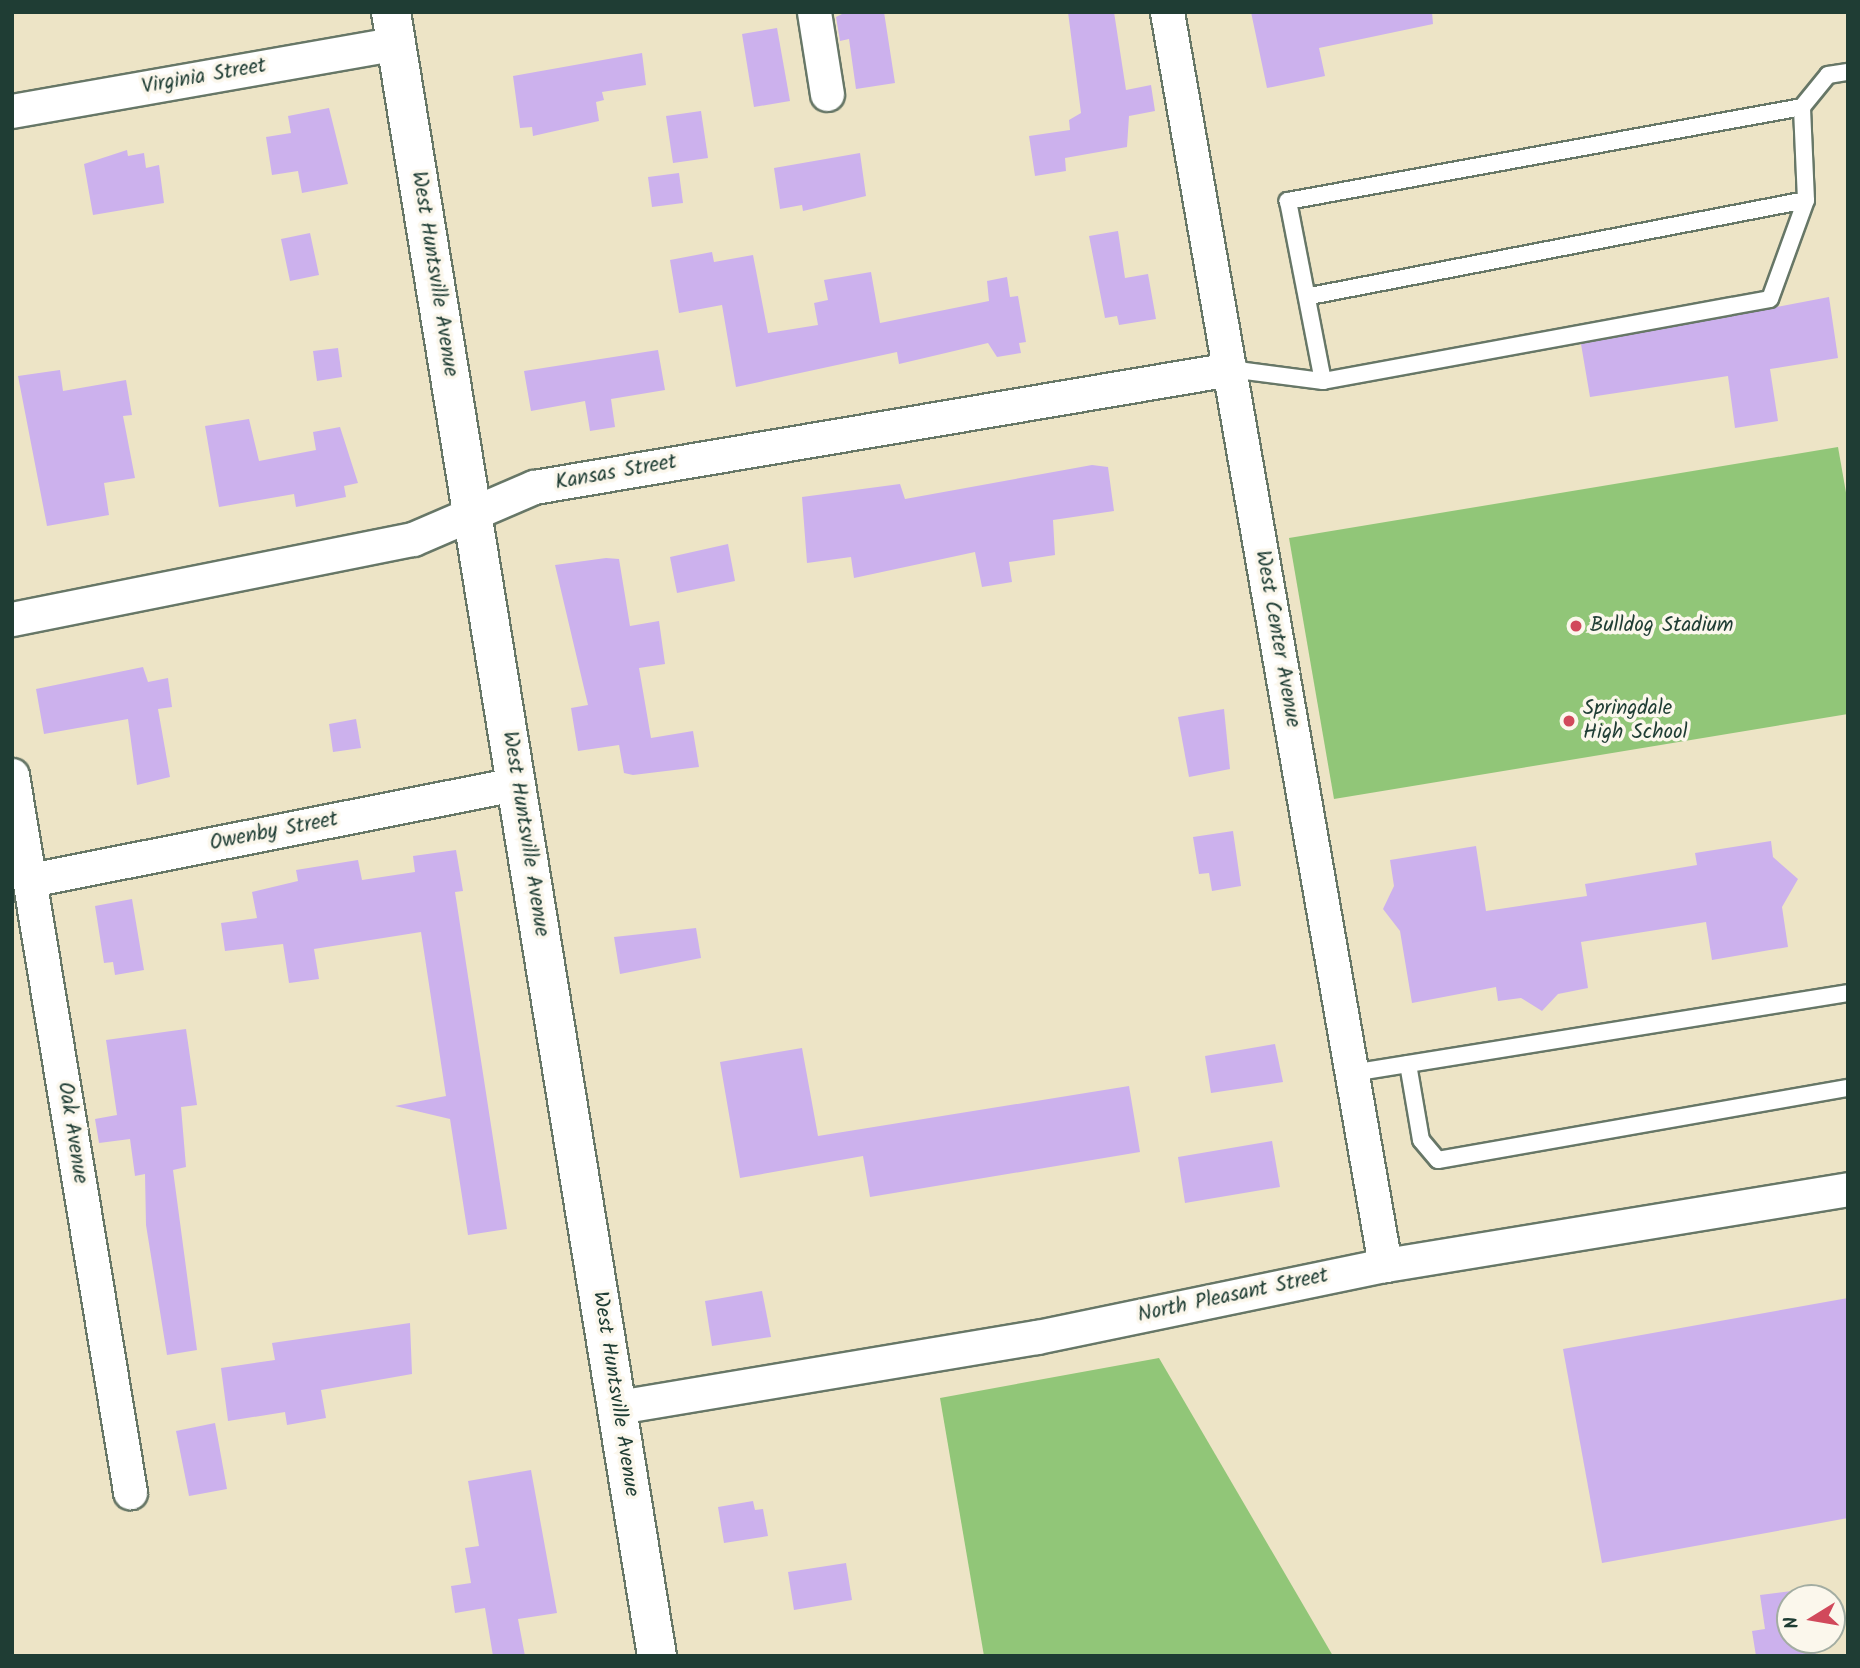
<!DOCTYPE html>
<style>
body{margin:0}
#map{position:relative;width:1860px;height:1668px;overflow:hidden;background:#ede4c6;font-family:Kalam,sans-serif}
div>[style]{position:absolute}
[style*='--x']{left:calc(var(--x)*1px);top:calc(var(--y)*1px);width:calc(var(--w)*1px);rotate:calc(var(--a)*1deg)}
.green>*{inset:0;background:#91c678}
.building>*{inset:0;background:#ccb1ed}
.roads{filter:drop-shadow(2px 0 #677767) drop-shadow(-2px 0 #677767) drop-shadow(0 2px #677767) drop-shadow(0 -2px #677767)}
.service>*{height:16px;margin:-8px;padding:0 8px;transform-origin:8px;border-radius:8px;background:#fff}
.minor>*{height:33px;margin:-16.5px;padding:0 16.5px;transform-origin:16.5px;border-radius:16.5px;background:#fff}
.secondary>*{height:38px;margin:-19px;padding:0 19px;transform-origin:19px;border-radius:19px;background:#fff}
.dots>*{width:19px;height:19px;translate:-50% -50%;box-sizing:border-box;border:4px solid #fbf7ec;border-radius:50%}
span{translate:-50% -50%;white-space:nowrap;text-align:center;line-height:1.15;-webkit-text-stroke:7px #fbf7ec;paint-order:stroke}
.street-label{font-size:21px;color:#1f3d34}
.poi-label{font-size:21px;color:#1f3d34}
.left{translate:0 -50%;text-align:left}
.frame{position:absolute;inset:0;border:14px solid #1f3d34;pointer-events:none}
.north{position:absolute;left:1776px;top:1584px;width:70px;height:70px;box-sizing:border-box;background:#fbf7ec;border:2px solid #a3ada2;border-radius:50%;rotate:259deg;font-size:19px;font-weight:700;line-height:28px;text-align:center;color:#1f3d34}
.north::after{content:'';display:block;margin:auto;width:24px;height:32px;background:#d1495b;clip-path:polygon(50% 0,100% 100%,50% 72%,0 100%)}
</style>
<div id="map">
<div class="green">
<i style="clip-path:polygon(1838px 447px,1848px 504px,1848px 714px,1334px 799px,1289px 538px)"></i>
<i style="clip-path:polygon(1159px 1358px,1333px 1656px,984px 1656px,940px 1398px)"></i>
</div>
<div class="building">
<i style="clip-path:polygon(846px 12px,884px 12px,895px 83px,856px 89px,849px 39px,840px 41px,836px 17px)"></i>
<i style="clip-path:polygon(1068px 12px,1114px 12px,1126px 90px,1151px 85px,1155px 111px,1129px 116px,1127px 147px,1065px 158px,1066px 171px,1035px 176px,1029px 136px,1070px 130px,1069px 120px,1081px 113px)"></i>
<i style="clip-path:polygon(1251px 12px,1432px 12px,1433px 24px,1319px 48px,1325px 76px,1267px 88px)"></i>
<i style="clip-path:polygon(777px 28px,790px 101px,754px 107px,742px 34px)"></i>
<i style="clip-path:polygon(642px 53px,646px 85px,602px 92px,604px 100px,596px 102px,599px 121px,533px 136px,532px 127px,520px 128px,513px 76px)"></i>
<i style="clip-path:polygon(329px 108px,348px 184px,302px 193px,298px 171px,272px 175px,266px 137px,291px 133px,288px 116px)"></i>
<i style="clip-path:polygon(701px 111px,708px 158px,673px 163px,666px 116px)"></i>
<i style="clip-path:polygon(127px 150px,128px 156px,144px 153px,146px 168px,159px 165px,164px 203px,93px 215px,84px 164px)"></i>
<i style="clip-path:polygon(860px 153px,866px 196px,803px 211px,802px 205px,780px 209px,774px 168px)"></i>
<i style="clip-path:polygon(679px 173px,683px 203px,652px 207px,648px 177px)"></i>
<i style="clip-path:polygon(1118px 231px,1125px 278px,1148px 274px,1156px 319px,1119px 325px,1117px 316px,1105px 318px,1089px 236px)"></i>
<i style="clip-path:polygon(310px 233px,319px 275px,290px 281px,281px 239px)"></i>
<i style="clip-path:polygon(712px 252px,714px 262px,753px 255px,768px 333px,818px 325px,814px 303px,828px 300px,824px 280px,871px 272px,880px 323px,989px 301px,987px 281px,1007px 277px,1010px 297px,1018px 296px,1026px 342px,1019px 343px,1021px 353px,997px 357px,988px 343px,899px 364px,897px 352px,736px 387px,722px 305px,679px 313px,670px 260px)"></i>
<i style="clip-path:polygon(1829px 297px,1838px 358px,1770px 369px,1778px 421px,1735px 428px,1728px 376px,1590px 397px,1581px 344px)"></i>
<i style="clip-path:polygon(338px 348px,342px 377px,317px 381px,313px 351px)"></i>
<i style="clip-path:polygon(658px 350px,665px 390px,611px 399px,615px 427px,590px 431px,585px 401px,531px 411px,524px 371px)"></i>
<i style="clip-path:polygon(60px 370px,63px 391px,126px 380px,132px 415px,123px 416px,135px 478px,104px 483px,109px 515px,47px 526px,18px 376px)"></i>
<i style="clip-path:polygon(249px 419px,259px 461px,316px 450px,313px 432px,340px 427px,358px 483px,344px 486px,346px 497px,296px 507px,294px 494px,219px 507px,205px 426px)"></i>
<i style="clip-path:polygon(1092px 465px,1108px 467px,1114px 511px,1053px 520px,1055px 555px,1009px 562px,1012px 582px,982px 587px,975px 552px,854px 578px,851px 557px,807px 563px,802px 497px,900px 484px,905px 499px)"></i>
<i style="clip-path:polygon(728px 544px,735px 581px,677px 593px,670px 557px)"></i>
<i style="clip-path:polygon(606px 558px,619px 559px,630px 626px,659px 621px,665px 664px,639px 668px,651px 738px,693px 731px,699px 767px,633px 775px,624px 773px,619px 745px,578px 751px,571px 708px,588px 705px,555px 565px)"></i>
<i style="clip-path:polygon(143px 667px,148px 682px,168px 678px,172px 707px,158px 709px,170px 777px,137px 785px,128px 719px,44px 734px,36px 689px)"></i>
<i style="clip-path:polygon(1224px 709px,1230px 769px,1189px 777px,1178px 717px)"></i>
<i style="clip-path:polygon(356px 719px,361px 748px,333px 752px,329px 724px)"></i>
<i style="clip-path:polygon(1233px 831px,1241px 886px,1212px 891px,1209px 873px,1199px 874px,1193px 837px)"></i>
<i style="clip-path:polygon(1771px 841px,1773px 857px,1798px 879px,1782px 907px,1788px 947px,1712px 960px,1706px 922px,1581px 942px,1588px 988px,1558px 994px,1542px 1011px,1521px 998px,1498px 1001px,1496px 987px,1412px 1003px,1400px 931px,1383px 909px,1394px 886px,1390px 860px,1476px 846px,1486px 911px,1587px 896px,1585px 884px,1697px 865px,1695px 853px)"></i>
<i style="clip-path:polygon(456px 850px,463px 891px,455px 892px,507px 1229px,468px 1235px,450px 1119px,395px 1106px,446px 1096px,421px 932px,314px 949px,319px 979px,289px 983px,283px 944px,225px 951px,221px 923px,257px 918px,252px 892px,298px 881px,296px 870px,358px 860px,362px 880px,415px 872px,413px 856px)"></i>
<i style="clip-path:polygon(132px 899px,144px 970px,115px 975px,113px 962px,104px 963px,95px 906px)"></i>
<i style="clip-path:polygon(696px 928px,701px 958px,620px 974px,614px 937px)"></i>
<i style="clip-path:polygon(186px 1029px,197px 1105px,181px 1107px,186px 1167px,173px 1170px,197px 1350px,167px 1355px,146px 1225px,145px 1174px,135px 1176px,130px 1139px,99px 1143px,95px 1119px,117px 1115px,106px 1040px)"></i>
<i style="clip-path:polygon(1275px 1044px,1283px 1082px,1211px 1093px,1205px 1056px)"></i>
<i style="clip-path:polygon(802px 1048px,818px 1136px,1129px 1086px,1140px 1152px,870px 1197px,863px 1156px,740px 1178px,720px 1062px)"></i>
<i style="clip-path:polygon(1272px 1141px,1280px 1187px,1185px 1203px,1178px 1157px)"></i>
<i style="clip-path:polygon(762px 1291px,771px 1337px,712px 1346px,705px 1301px)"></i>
<i style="clip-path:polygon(1848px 1298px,1848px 1518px,1602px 1563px,1563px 1349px)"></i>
<i style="clip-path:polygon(410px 1323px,412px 1374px,321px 1390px,326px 1418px,287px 1425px,285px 1412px,228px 1421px,221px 1368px,275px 1360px,272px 1343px)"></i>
<i style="clip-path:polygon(215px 1423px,227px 1489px,189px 1496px,176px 1431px)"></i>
<i style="clip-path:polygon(531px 1470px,557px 1613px,518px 1619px,525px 1656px,493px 1656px,485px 1608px,455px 1613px,451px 1586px,471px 1583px,465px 1548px,479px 1546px,468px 1481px)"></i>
<i style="clip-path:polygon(753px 1501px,755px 1510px,763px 1509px,768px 1536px,724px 1543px,718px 1507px)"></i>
<i style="clip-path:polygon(846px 1563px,852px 1600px,794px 1610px,788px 1572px)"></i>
<i style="clip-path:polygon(1807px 1589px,1808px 1598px,1790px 1598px,1790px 1640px,1814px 1640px,1816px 1656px,1756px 1656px,1752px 1631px,1765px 1629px,1760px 1595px)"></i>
</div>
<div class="roads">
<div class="service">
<i style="--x:1802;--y:107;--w:41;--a:-50.9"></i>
<i style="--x:1828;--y:75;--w:20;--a:-9"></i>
<i style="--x:1310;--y:296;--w:505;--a:-10.95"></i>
<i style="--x:1230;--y:369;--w:94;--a:7.4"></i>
<i style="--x:1323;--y:381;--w:454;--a:-10.4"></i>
<i style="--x:1770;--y:299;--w:105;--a:-70"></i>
<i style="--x:1806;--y:200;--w:93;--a:-92.5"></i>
<i style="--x:1802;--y:107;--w:523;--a:169.64"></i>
<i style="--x:1288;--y:201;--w:183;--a:79"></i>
<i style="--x:1408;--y:1064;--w:77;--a:80.3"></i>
<i style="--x:1421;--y:1140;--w:26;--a:50"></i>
<i style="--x:1438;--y:1160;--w:416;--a:-10"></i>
<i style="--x:1352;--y:1073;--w:502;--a:-9.16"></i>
</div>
<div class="minor">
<i style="--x:814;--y:12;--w:83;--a:81"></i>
<i style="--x:1167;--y:12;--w:1272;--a:80.13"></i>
<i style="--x:12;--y:111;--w:390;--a:-10"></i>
<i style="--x:12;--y:619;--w:409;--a:-11.3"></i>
<i style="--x:413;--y:539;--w:132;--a:-23.3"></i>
<i style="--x:534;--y:487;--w:706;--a:-9.62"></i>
<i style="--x:12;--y:775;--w:727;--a:80.65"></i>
<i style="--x:30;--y:880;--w:496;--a:-11.2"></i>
<i style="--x:618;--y:1407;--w:425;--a:-9.5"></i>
<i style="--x:1037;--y:1337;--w:355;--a:-11.7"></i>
<i style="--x:1385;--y:1265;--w:469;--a:-9.3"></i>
</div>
<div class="secondary">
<i style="--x:391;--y:12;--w:1665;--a:80.81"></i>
</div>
</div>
<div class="dots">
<i style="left:1576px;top:626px;background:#d1495b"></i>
<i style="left:1569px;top:721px;background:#d1495b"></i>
</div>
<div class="street-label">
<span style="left:204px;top:77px;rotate:-10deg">Virginia Street</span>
<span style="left:434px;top:274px;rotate:81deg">West Huntsville Avenue</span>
<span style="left:616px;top:473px;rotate:-10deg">Kansas Street</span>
<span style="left:1277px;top:639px;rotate:80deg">West Center Avenue</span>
<span style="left:274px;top:832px;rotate:-11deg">Owenby Street</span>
<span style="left:525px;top:834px;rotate:81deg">West Huntsville Avenue</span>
<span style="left:72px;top:1133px;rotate:81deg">Oak Avenue</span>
<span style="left:1233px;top:1296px;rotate:-12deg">North Pleasant Street</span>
<span style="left:615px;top:1394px;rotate:81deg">West Huntsville Avenue</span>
</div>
<div class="poi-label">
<span class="left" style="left:1590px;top:626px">Bulldog Stadium</span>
<span class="left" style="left:1583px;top:721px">Springdale<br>High School</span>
</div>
<div class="frame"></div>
<div class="north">N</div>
</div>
